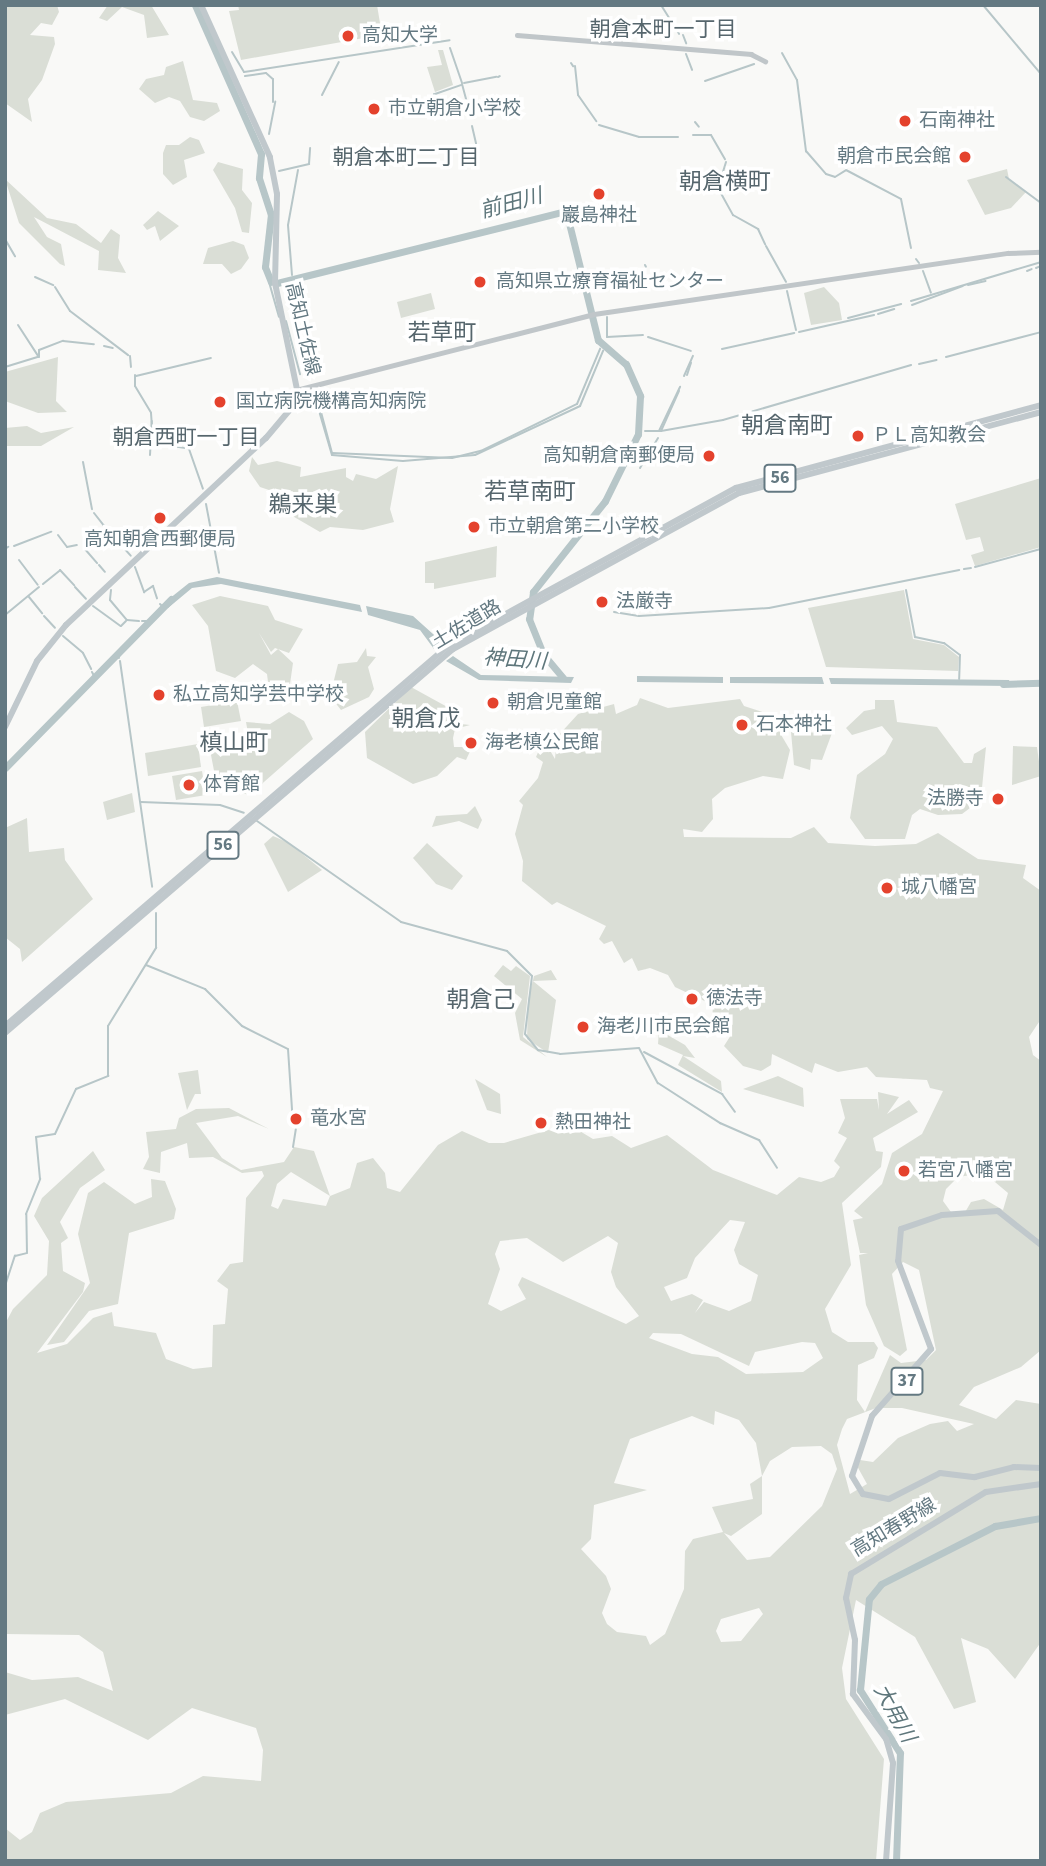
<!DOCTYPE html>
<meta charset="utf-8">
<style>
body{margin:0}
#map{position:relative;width:1046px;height:1866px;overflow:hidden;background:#f9f9f7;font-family:"Source Sans 3","Noto Sans JP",sans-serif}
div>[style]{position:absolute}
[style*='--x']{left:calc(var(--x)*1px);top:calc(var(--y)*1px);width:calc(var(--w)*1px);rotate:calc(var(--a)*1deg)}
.green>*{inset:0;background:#daded6}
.water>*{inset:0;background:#b7c6c8}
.stream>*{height:2px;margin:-1px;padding:0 1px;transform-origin:1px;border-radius:1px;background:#b7c6c8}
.river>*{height:7px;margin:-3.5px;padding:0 3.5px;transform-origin:3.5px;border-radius:3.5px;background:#b7c6c8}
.tertiary>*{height:4.5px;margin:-2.25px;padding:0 2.25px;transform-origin:2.25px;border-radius:2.25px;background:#c0c6c9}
.primary>*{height:6px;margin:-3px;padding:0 3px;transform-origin:3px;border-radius:3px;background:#c0c8cc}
.trunk>*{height:6px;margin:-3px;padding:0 3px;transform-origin:3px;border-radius:3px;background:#c0c8cc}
.dots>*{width:19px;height:19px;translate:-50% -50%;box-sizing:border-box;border:4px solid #fff;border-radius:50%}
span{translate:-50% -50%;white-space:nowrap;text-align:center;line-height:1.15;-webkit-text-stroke:7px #fff;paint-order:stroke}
.shield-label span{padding:2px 5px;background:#fff;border:2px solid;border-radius:5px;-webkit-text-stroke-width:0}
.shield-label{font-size:18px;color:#647982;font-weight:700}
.poi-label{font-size:19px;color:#647982}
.left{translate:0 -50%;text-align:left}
.right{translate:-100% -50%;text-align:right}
.street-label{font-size:19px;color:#647982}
.neighbourhood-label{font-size:21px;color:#56666d}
.water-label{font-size:21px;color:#5f777c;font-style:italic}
.quarter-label{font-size:23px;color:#56666d}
.frame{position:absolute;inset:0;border:7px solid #647982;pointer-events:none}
</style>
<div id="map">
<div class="green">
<i style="clip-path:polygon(5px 5px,57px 5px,59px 12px,52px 25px,41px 23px,30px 35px,54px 37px,55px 44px,42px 80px,28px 99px,32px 122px,5px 103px)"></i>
<i style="clip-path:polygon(108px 5px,151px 5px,169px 35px,147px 38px,144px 15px,122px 7px,107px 21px,99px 18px)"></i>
<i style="clip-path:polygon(238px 5px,377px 5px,381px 29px,375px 36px,241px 60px,229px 11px,239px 10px)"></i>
<i style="clip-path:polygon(438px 50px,443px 50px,453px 85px,435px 92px,427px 67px,442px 65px)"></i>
<i style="clip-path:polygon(183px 61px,193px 100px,217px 103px,220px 111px,204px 121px,190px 117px,180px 101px,169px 97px,155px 103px,139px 89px,146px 79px,164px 75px,166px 67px)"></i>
<i style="clip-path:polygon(190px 137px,199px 140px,205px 153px,184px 160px,187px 177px,173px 185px,163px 174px,163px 153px,166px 145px,179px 145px)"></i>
<i style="clip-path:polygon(218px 162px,243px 169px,242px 190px,252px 203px,249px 233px,242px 232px,235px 208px,213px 170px)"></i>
<i style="clip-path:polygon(1007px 169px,1009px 179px,1026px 192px,1011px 208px,985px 215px,967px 180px)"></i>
<i style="clip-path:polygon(5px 179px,47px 218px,76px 224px,101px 243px,111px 229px,120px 235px,118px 258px,126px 273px,98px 270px,99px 251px,34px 217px,47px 237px,61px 244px,65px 266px,60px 264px,19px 223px)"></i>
<i style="clip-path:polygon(158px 211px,179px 226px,160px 241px,155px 226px,147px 230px,143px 225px)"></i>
<i style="clip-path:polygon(233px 241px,244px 245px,249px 258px,241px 269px,231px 274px,222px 264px,203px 264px,208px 248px)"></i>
<i style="clip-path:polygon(824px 287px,839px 303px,842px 320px,811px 325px,804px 293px)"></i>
<i style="clip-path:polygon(431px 293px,435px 309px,401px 318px,397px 302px)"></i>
<i style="clip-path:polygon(58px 357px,56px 401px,67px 412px,38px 413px,5px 401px,5px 372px)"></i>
<i style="clip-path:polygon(27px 426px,41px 433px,74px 427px,41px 446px,5px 446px,5px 428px)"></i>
<i style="clip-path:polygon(252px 457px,258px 465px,277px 461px,301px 467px,300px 477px,346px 468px,346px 477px,353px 481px,356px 474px,376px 479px,398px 466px,390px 509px,394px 522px,363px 530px,330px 527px,320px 532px,289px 514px,293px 498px,260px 487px,249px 471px)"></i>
<i style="clip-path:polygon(1041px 478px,1041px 547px,975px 566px,971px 555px,984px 551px,980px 537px,966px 540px,955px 504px)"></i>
<i style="clip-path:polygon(497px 546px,496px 577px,434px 589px,434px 583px,425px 583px,425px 562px)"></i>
<i style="clip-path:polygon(904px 590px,913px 639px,944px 645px,959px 657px,958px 671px,826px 667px,808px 608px)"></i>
<i style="clip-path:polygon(220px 596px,268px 606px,275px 620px,303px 629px,289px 653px,275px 648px,271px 652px,259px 633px,271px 655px,278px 649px,293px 663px,290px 684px,269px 690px,267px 674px,253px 664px,235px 678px,216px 671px,208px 626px,192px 605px)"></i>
<i style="clip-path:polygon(366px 648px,367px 656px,376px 657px,368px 667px,374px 689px,369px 697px,341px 710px,330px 696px,338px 664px,357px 662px)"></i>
<i style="clip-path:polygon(411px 687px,451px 709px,446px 716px,452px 723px,470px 725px,455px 729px,453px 738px,454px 747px,472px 747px,466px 760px,457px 757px,437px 776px,413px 784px,367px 758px,365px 732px)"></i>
<i style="clip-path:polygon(evenodd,640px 698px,668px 708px,740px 699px,744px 706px,769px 714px,784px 730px,780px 733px,790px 750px,783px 779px,763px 776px,725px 788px,712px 799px,713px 819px,702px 832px,683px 829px,684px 837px,791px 838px,814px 827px,828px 843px,875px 846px,916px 844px,938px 833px,978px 859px,1026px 865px,1023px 878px,1041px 891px,1041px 1019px,1029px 1037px,1033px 1055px,1041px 1061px,1041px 1350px,1021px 1367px,974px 1387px,959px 1405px,996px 1419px,1016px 1400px,1041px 1404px,1041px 1642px,1015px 1679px,988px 1649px,961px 1638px,976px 1702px,954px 1709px,915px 1637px,856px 1600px,842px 1668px,846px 1699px,884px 1759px,876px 1861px,5px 1861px,5px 1828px,20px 1840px,32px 1832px,40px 1813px,66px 1802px,171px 1793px,203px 1776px,261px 1781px,263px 1750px,256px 1728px,192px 1708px,148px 1740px,65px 1699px,5px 1715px,5px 1672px,32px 1680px,78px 1677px,113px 1691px,103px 1652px,79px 1635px,5px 1634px,5px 1324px,13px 1309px,47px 1275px,49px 1241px,34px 1216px,42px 1198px,93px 1151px,105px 1170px,80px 1188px,60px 1222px,68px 1238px,61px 1243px,63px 1271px,85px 1283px,83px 1292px,37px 1353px,67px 1344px,93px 1318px,112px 1312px,114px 1326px,156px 1333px,166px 1359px,193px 1369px,212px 1367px,213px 1325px,225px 1324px,228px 1289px,217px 1281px,230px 1264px,243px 1262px,246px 1198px,264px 1176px,262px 1171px,242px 1173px,213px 1157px,189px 1158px,187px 1143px,161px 1152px,160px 1173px,143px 1169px,149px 1157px,146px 1132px,176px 1129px,179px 1118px,196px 1109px,229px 1108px,269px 1129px,238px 1116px,196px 1123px,222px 1158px,241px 1170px,284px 1162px,294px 1147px,314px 1151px,330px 1196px,350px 1188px,357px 1163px,373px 1158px,385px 1173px,387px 1188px,400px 1192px,438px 1145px,462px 1131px,489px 1143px,504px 1143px,559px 1127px,573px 1127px,593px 1139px,612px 1136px,631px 1148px,667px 1135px,713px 1170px,777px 1195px,799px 1177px,821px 1182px,834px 1177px,840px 1167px,834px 1161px,847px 1138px,838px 1133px,845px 1118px,840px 1099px,877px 1099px,879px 1110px,878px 1092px,899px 1097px,887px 1114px,909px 1100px,918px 1112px,873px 1138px,876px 1151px,883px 1152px,881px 1167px,842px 1203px,851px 1265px,825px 1309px,832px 1332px,848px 1342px,874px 1342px,878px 1348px,874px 1358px,858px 1365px,857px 1400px,865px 1412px,890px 1355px,901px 1363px,926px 1360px,936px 1350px,919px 1270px,903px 1262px,892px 1274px,907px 1350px,900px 1356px,884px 1346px,866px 1305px,859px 1255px,868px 1253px,860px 1253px,853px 1220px,863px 1218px,854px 1211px,882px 1184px,892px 1153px,922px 1134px,943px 1091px,930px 1088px,927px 1080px,876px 1077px,867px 1067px,838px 1072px,815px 1063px,812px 1073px,772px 1054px,771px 1065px,761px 1071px,743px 1066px,724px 1046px,731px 1035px,727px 1024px,712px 1022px,713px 1005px,675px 987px,668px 975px,650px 968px,638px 971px,632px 958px,624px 963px,612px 941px,604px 944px,599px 939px,606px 926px,557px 902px,552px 905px,522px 881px,523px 861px,515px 834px,523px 805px,519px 801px,538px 778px,543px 762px,536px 757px,539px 750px,548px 747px,555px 759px,557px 737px,578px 714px,614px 704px,616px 714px,637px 705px,640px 698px,291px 1172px,330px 1196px,326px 1206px,283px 1199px,278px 1209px,271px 1206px,277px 1184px,291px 1172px,640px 698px,971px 1175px,989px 1177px,1008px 1193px,1003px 1210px,984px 1199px,971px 1202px,964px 1214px,951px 1212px,943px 1201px,946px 1189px,958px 1177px,971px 1175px,640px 698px,730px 1220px,745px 1222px,734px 1250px,739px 1264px,758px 1275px,751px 1301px,729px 1311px,704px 1302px,695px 1313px,703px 1300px,692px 1294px,671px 1301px,664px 1287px,687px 1278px,695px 1258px,730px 1220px,640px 698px,608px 1236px,618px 1243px,611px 1272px,616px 1287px,639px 1316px,626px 1324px,522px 1277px,518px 1285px,526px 1299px,501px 1311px,488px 1304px,500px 1269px,495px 1254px,500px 1241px,527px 1238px,563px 1262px,608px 1236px,640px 698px,653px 1333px,681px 1334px,749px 1366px,755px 1352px,802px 1342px,815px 1343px,823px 1358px,803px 1372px,746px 1374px,718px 1357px,692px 1354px,649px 1338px,653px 1333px,640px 698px,876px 1408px,902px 1408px,974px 1424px,957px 1431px,948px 1421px,930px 1424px,898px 1438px,873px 1462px,860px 1460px,857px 1466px,867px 1484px,850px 1494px,837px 1445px,842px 1429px,847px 1419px,876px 1408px,640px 698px,715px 1411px,739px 1420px,756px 1443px,762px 1476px,750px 1484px,753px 1499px,712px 1507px,723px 1532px,693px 1539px,685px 1551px,684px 1589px,665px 1634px,650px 1645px,646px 1636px,617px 1632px,607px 1624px,602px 1613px,611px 1589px,606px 1576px,581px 1549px,591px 1539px,594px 1505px,647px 1490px,614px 1483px,630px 1439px,692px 1416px,714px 1425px,715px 1411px,640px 698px,821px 1446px,832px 1454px,837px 1469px,822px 1506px,770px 1557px,747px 1560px,724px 1533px,731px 1536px,762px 1514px,762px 1476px,770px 1461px,792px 1447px,821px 1446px,640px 698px,759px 1608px,763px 1614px,741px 1641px,721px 1642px,716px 1631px,721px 1619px,759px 1608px)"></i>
<i style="clip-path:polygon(875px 700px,894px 700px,897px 722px,937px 727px,964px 763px,972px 763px,974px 754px,986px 747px,982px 788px,972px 795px,970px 808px,962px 814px,938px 815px,920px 809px,912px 815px,905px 839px,865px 839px,850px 818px,857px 775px,885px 754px,893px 739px,882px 726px,852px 735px,846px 728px,864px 711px,875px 709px)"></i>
<i style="clip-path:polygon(237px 701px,241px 721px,204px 727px,201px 707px)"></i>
<i style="clip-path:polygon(289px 712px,304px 721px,313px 739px,249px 795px,217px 786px,210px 750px,249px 739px,246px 722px,270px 724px)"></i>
<i style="clip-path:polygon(791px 732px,832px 733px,822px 760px,811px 759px,810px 770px,794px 765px)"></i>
<i style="clip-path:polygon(198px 744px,201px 767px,148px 776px,145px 753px)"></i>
<i style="clip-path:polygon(1013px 746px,1037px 747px,1041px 776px,1012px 785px)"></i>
<i style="clip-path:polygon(202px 771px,206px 795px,176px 800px,172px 776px)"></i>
<i style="clip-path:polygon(132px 793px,135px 812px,107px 820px,103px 802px)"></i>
<i style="clip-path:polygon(475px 806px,482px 820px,478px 829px,459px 821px,432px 827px,436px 816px,467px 814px)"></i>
<i style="clip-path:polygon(27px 818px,29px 852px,64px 848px,65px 860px,93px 899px,22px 962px,20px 949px,5px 937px,5px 828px)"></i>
<i style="clip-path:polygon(273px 836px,289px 843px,322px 870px,288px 892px,264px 844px)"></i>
<i style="clip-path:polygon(427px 843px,463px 876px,452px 890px,436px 884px,413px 858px)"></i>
<i style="clip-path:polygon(503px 965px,511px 971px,516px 966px,530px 976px,523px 1037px,547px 1057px,520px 1040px,515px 1013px,522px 999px,494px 976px)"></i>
<i style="clip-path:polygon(551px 970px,557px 980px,533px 981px,556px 1000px,548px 1053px,527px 1039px,528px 1000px,534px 976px)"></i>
<i style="clip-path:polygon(659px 1030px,685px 1045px,695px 1058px,683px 1056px,721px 1081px,722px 1092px,678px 1065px,683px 1055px,658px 1044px)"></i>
<i style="clip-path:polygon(198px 1070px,201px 1094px,195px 1094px,187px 1110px,178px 1073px)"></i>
<i style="clip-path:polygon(778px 1076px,803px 1088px,804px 1107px,743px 1089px)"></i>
<i style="clip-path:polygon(475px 1079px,500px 1094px,501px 1114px,487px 1110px)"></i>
<i style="clip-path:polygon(151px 1179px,165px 1181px,176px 1209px,174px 1219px,129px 1233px,118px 1304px,89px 1311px,64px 1342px,47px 1345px,90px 1283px,78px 1234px,88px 1193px,104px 1182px,135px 1204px,152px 1197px)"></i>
</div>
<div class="water">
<i style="clip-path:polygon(217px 577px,360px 605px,362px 612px,221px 584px,192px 588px,168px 608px,164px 603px,189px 583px)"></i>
<i style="clip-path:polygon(366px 606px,413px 616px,443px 643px,434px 649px,420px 630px,368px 615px)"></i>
<i style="clip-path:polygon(453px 656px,481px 675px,574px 677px,571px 683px,479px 680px,446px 661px)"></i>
<i style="clip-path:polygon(637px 676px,723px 677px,723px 683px,637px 682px)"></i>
<i style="clip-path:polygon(730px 677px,822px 677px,824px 684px,730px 683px)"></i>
<i style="clip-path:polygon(829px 678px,1009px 680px,1011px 686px,831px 684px)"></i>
</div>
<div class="stream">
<i style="--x:661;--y:5;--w:34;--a:58"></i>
<i style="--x:983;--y:5;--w:90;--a:50"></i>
<i style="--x:683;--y:35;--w:9;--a:69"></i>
<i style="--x:450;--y:48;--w:37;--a:71"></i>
<i style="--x:232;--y:52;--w:23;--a:59"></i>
<i style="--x:244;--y:72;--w:208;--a:-8.8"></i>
<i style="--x:782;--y:53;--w:31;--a:61"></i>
<i style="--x:797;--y:80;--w:72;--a:82.8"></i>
<i style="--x:806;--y:151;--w:30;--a:49"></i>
<i style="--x:826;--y:174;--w:9;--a:18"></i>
<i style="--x:835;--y:177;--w:13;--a:-32"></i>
<i style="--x:846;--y:170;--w:62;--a:27.8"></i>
<i style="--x:901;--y:199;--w:50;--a:78.5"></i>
<i style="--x:686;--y:54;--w:17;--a:69"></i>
<i style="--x:571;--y:63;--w:4;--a:56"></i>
<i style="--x:575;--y:66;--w:29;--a:84"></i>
<i style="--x:578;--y:95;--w:32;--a:55"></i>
<i style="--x:245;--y:76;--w:21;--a:-8"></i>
<i style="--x:266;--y:73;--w:9;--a:41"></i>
<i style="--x:273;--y:79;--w:23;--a:90"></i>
<i style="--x:498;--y:77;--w:2;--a:-27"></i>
<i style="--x:705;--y:81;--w:52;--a:-19.1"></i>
<i style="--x:464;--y:83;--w:33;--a:-11"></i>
<i style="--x:462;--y:84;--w:34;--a:75"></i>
<i style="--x:434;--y:94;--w:2;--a:90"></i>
<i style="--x:435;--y:94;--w:28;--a:-19"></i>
<i style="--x:322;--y:95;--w:37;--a:-63"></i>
<i style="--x:695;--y:122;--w:6;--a:51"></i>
<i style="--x:599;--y:125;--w:42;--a:16.7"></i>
<i style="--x:639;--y:137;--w:39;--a:0"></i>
<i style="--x:472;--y:126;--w:18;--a:77"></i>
<i style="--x:269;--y:134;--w:33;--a:-79"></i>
<i style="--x:693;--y:135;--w:18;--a:0"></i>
<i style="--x:711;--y:135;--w:28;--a:60"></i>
<i style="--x:726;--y:162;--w:27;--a:107"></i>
<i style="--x:718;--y:188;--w:31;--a:61"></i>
<i style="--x:733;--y:215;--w:29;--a:29"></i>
<i style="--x:758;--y:229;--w:17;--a:65"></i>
<i style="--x:279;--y:171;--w:31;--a:-13"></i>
<i style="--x:309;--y:164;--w:16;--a:-86"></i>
<i style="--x:1006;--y:177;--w:44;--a:36.6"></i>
<i style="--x:5;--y:239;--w:20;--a:60"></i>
<i style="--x:766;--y:246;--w:41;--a:60.9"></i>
<i style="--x:916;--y:259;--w:5;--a:53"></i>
<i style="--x:645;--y:265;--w:2;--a:63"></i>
<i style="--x:1036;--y:268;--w:5;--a:-22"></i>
<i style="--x:923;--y:271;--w:23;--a:70"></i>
<i style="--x:1027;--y:271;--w:5;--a:-22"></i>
<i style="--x:642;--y:272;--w:14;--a:90"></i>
<i style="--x:292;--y:275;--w:50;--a:-94.6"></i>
<i style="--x:288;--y:225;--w:56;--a:-79.7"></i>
<i style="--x:35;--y:277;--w:20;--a:24"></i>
<i style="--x:269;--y:282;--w:36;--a:74"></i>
<i style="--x:968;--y:285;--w:18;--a:-13"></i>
<i style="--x:55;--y:287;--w:28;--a:58"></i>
<i style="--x:70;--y:311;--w:73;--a:37.2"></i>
<i style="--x:787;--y:291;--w:40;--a:77"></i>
<i style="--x:911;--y:301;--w:136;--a:-16.7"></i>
<i style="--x:912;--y:305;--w:54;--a:-20.4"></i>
<i style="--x:878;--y:314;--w:17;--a:-17"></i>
<i style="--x:607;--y:317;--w:20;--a:90"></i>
<i style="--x:607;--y:337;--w:36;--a:-3"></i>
<i style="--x:848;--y:318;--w:55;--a:-14.8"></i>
<i style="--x:286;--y:321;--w:55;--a:75.2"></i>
<i style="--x:18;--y:325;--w:38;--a:57"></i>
<i style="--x:39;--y:357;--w:7;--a:-90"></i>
<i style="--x:39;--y:350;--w:26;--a:-21"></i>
<i style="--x:63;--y:341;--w:31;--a:6"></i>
<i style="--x:799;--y:332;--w:77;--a:-12.8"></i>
<i style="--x:648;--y:337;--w:45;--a:18"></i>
<i style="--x:104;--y:346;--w:9;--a:13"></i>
<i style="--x:722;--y:349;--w:74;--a:-12.5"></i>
<i style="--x:130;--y:356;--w:11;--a:85"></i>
<i style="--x:946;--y:357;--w:98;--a:-14.7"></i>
<i style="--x:919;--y:364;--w:18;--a:-13"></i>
<i style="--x:5;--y:367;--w:34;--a:-17"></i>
<i style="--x:135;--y:375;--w:11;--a:90"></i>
<i style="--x:135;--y:386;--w:31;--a:59"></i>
<i style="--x:151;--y:413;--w:30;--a:86"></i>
<i style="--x:153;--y:443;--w:36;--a:9"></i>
<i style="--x:189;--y:449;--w:42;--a:70.7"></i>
<i style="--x:687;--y:375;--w:13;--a:-72"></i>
<i style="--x:136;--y:376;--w:77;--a:-13.5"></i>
<i style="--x:684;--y:376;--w:22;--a:-66"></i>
<i style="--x:318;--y:401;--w:54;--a:74.9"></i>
<i style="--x:332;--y:453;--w:120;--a:2.4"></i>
<i style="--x:452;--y:458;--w:30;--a:-14"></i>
<i style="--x:481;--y:451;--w:107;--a:-26.1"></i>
<i style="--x:577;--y:404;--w:60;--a:-67.3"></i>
<i style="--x:317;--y:404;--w:53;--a:73.6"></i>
<i style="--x:332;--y:455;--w:71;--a:4.8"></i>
<i style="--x:403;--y:461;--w:72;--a:-4.8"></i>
<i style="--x:475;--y:455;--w:116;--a:-25"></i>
<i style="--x:580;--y:406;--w:60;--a:-67.3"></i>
<i style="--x:639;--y:431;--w:2;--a:0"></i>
<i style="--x:645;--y:431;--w:15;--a:0"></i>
<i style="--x:659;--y:431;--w:49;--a:-64.5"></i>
<i style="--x:661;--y:431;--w:63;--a:-10.1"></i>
<i style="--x:723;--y:420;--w:196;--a:-16.3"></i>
<i style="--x:661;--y:431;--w:44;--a:-65.8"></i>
<i style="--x:150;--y:455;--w:34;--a:-87"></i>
<i style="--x:83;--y:462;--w:48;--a:79.2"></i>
<i style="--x:640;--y:468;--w:35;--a:-59"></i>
<i style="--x:206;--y:504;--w:70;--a:79.3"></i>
<i style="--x:94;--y:513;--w:18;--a:52"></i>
<i style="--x:106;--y:528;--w:21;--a:47"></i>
<i style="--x:58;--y:535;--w:15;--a:53"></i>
<i style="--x:67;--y:547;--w:10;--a:-11"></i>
<i style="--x:14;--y:546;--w:40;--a:-21"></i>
<i style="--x:122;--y:546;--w:13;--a:48"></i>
<i style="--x:84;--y:548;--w:20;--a:49"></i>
<i style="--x:5;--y:549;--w:4;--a:-34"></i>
<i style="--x:19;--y:560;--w:31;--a:53"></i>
<i style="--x:99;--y:565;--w:9;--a:49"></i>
<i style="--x:135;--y:567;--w:27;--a:70"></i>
<i style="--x:144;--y:592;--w:11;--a:-34"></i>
<i style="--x:153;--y:586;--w:13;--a:72"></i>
<i style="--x:975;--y:567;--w:68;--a:-15.3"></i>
<i style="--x:964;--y:569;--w:7;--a:-8"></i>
<i style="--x:43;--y:584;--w:22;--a:-39"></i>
<i style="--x:60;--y:570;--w:21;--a:47"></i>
<i style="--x:75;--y:587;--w:16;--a:47"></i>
<i style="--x:111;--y:590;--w:10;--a:96"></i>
<i style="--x:110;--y:600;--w:26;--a:50"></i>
<i style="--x:127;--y:620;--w:12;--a:5"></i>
<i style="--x:906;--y:590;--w:48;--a:79.2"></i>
<i style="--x:915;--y:637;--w:30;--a:12"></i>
<i style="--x:944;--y:643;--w:20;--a:37"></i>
<i style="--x:960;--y:655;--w:24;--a:92"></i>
<i style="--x:29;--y:597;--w:21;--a:51"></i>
<i style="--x:160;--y:604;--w:4;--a:45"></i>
<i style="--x:93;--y:606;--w:34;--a:36"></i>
<i style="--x:121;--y:626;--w:7;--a:-45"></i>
<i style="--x:614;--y:612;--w:25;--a:9"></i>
<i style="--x:639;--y:616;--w:130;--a:-3.5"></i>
<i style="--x:769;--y:608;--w:194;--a:-11.3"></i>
<i style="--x:5;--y:615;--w:44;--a:-39.5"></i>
<i style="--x:44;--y:616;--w:16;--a:47"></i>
<i style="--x:142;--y:621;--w:7;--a:0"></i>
<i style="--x:63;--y:636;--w:26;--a:40"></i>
<i style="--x:83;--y:653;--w:18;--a:63"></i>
<i style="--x:118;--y:652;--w:6;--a:81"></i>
<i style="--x:120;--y:661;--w:228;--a:81.9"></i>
<i style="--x:92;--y:672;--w:4;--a:63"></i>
<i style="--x:141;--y:802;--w:79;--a:2.2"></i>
<i style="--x:220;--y:805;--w:25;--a:18"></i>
<i style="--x:257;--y:821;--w:176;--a:35"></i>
<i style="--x:401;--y:922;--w:110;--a:15.3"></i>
<i style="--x:507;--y:951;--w:35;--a:45"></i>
<i style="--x:532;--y:976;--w:58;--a:96.9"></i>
<i style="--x:525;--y:1034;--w:21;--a:51"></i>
<i style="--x:538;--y:1050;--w:22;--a:10"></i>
<i style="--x:560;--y:1054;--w:79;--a:-4.3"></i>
<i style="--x:639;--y:1048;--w:40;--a:62"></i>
<i style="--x:658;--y:1083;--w:74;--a:32.8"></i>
<i style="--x:720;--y:1123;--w:43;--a:23.6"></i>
<i style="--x:759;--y:1140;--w:33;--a:57"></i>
<i style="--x:146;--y:965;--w:64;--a:22.1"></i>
<i style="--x:205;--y:989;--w:52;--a:45"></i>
<i style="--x:242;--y:1026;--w:51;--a:26.6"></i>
<i style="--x:288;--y:1049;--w:75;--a:86.2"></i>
<i style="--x:644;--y:1052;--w:89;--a:28.3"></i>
<i style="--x:722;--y:1094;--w:22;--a:54"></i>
<i style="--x:293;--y:1147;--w:18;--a:-81"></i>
<i style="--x:5;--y:1286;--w:32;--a:-72"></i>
<i style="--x:15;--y:1256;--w:12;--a:-14"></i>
<i style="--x:27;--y:1253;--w:39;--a:-91"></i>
<i style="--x:26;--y:1214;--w:38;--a:-68"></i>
<i style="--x:40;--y:1179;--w:42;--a:-95.4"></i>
<i style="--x:36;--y:1137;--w:19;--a:-9"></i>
<i style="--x:55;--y:1134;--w:50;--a:-65"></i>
<i style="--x:76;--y:1089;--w:35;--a:-22"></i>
<i style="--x:108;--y:1076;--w:50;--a:-90"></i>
<i style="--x:108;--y:1026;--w:92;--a:-58.4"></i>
<i style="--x:156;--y:948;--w:35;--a:-90"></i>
</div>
<div class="river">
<i style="--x:195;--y:5;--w:163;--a:66.1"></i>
<i style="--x:261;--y:154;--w:24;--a:95"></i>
<i style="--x:259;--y:178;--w:38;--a:72"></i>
<i style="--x:271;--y:214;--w:53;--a:96.5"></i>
<i style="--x:265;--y:267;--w:16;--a:68"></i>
<i style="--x:277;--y:283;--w:298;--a:-14"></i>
<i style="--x:566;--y:211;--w:133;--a:76.1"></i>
<i style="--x:598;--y:340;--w:37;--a:41"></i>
<i style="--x:626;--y:364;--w:35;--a:66"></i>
<i style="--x:640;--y:396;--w:38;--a:93"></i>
<i style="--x:638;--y:434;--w:75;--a:116.2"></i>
<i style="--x:605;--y:501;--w:116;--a:128.4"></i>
<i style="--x:533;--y:592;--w:27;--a:98"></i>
<i style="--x:529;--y:619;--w:38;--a:68"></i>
<i style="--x:543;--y:654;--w:31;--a:50"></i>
<i style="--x:1003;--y:684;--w:38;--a:-2"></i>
<i style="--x:5;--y:768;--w:237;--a:-45.5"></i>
<i style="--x:896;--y:1861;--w:108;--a:-87.9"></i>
<i style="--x:900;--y:1753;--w:75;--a:-122.4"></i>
<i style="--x:860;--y:1690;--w:91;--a:-84.4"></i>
<i style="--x:869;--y:1599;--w:19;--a:-51"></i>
<i style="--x:881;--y:1584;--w:128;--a:-27"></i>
<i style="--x:995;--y:1526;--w:47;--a:-9.9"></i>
</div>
<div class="tertiary">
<i style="--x:517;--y:35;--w:235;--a:4.6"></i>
<i style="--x:751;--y:54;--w:16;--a:27"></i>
<i style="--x:300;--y:389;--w:303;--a:-14.3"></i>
<i style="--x:594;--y:314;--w:418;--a:-8.4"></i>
<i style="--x:1008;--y:253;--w:33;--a:-2"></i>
</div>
<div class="primary">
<i style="--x:5;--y:727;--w:73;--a:-64.1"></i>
<i style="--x:37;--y:661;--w:46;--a:-51.1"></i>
<i style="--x:66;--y:625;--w:274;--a:-43.1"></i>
<i style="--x:266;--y:438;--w:51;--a:-49.8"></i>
<i style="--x:299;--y:399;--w:118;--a:-101.7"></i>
<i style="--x:275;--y:283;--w:89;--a:-88.7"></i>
<i style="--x:277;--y:194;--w:38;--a:-101"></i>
<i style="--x:270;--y:157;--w:167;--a:-114.4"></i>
<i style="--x:1041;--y:1245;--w:55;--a:-141.7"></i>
<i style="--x:998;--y:1211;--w:56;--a:175.9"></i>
<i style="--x:942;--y:1215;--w:43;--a:161.1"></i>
<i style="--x:901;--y:1229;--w:32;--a:95"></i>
<i style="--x:898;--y:1261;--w:94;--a:69.4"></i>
<i style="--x:931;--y:1349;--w:89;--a:131.4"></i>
<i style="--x:872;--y:1416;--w:63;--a:108.4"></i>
<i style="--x:852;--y:1476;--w:21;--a:59"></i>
<i style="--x:863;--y:1494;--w:26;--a:11"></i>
<i style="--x:889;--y:1499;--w:57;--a:-27"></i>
<i style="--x:940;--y:1473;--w:35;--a:7"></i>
<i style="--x:975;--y:1477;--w:40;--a:-14.4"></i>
<i style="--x:1014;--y:1467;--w:27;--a:2"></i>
<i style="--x:886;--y:1861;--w:98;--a:-85.9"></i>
<i style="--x:893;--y:1763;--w:25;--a:-106"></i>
<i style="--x:886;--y:1739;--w:56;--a:-126.3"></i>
<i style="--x:853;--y:1694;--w:54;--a:-87.9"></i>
<i style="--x:855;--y:1640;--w:43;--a:-102.1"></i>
<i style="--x:846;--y:1598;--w:25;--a:-78"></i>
<i style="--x:851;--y:1574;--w:158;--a:-31.3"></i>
<i style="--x:986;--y:1492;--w:56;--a:-8.3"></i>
</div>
<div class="trunk">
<i style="--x:5;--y:1026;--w:585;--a:-40.63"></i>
<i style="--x:449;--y:645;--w:327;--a:-28.7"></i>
<i style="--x:736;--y:488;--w:316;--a:-15.2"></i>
<i style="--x:5;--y:1033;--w:590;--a:-40.6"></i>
<i style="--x:453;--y:649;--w:326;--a:-28.6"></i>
<i style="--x:739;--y:493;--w:313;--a:-15"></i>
</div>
<div class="dots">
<i style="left:348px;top:36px;background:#e4422d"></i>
<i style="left:374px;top:109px;background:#e4422d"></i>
<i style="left:905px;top:121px;background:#e4422d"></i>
<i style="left:965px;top:157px;background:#e4422d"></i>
<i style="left:599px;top:194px;background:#e4422d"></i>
<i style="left:480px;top:282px;background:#e4422d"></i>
<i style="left:220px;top:402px;background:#e4422d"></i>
<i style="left:858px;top:436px;background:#e4422d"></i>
<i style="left:709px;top:456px;background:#e4422d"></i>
<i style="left:160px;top:518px;background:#e4422d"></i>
<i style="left:474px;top:527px;background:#e4422d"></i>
<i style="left:602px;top:602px;background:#e4422d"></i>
<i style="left:159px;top:695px;background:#e4422d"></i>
<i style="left:493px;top:703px;background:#e4422d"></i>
<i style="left:742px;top:725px;background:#e4422d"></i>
<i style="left:471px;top:743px;background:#e4422d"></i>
<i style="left:189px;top:785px;background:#e4422d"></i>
<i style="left:998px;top:799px;background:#e4422d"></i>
<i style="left:887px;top:888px;background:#e4422d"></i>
<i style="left:692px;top:999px;background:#e4422d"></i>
<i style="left:583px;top:1027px;background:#e4422d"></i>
<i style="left:296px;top:1119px;background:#e4422d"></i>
<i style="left:541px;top:1123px;background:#e4422d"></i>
<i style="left:904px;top:1171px;background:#e4422d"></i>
</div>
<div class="shield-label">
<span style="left:780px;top:478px">56</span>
<span style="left:223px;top:845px">56</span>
<span style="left:907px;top:1381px">37</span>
</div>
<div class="poi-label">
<span class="left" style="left:362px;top:36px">高知大学</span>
<span class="left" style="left:388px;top:109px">市立朝倉小学校</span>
<span class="left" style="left:919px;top:121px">石南神社</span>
<span class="right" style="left:951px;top:157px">朝倉市民会館</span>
<span style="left:599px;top:216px">巖島神社</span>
<span class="left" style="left:496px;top:282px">高知県立療育福祉センター</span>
<span class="left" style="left:236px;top:402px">国立病院機構高知病院</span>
<span class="left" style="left:872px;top:436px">ＰＬ高知教会</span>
<span class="right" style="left:695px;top:456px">高知朝倉南郵便局</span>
<span class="left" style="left:488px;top:527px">市立朝倉第二小学校</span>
<span style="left:160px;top:540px">高知朝倉西郵便局</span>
<span class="left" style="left:616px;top:602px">法厳寺</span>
<span class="left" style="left:173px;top:695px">私立高知学芸中学校</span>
<span class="left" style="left:507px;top:703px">朝倉児童館</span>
<span class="left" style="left:756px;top:725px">石本神社</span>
<span class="left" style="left:485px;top:743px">海老槙公民館</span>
<span class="left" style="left:203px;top:785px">体育館</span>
<span class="right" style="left:984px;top:799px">法勝寺</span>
<span class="left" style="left:901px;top:888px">城八幡宮</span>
<span class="left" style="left:706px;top:999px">徳法寺</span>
<span class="left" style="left:597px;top:1027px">海老川市民会館</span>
<span class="left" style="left:310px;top:1119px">竜水宮</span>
<span class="left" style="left:555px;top:1123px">熱田神社</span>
<span class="left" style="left:918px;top:1171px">若宮八幡宮</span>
</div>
<div class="street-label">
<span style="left:302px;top:329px;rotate:77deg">高知土佐線</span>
<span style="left:467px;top:625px;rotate:-31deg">土佐道路</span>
<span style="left:894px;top:1528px;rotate:-31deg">高知春野線</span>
</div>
<div class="neighbourhood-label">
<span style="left:663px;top:29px">朝倉本町一丁目</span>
<span style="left:406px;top:157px">朝倉本町二丁目</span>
<span style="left:186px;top:437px">朝倉西町一丁目</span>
</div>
<div class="water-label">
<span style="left:511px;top:203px;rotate:-15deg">前田川</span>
<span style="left:515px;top:659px;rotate:4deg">神田川</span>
<span style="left:895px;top:1713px;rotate:61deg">大用川</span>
</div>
<div class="quarter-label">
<span style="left:725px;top:182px">朝倉横町</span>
<span style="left:442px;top:333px">若草町</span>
<span style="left:787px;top:426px">朝倉南町</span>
<span style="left:530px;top:492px">若草南町</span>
<span style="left:303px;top:505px">鵜来巣</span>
<span style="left:426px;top:719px">朝倉戊</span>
<span style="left:234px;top:743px">槙山町</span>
<span style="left:481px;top:1000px">朝倉己</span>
</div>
<div class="frame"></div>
</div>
